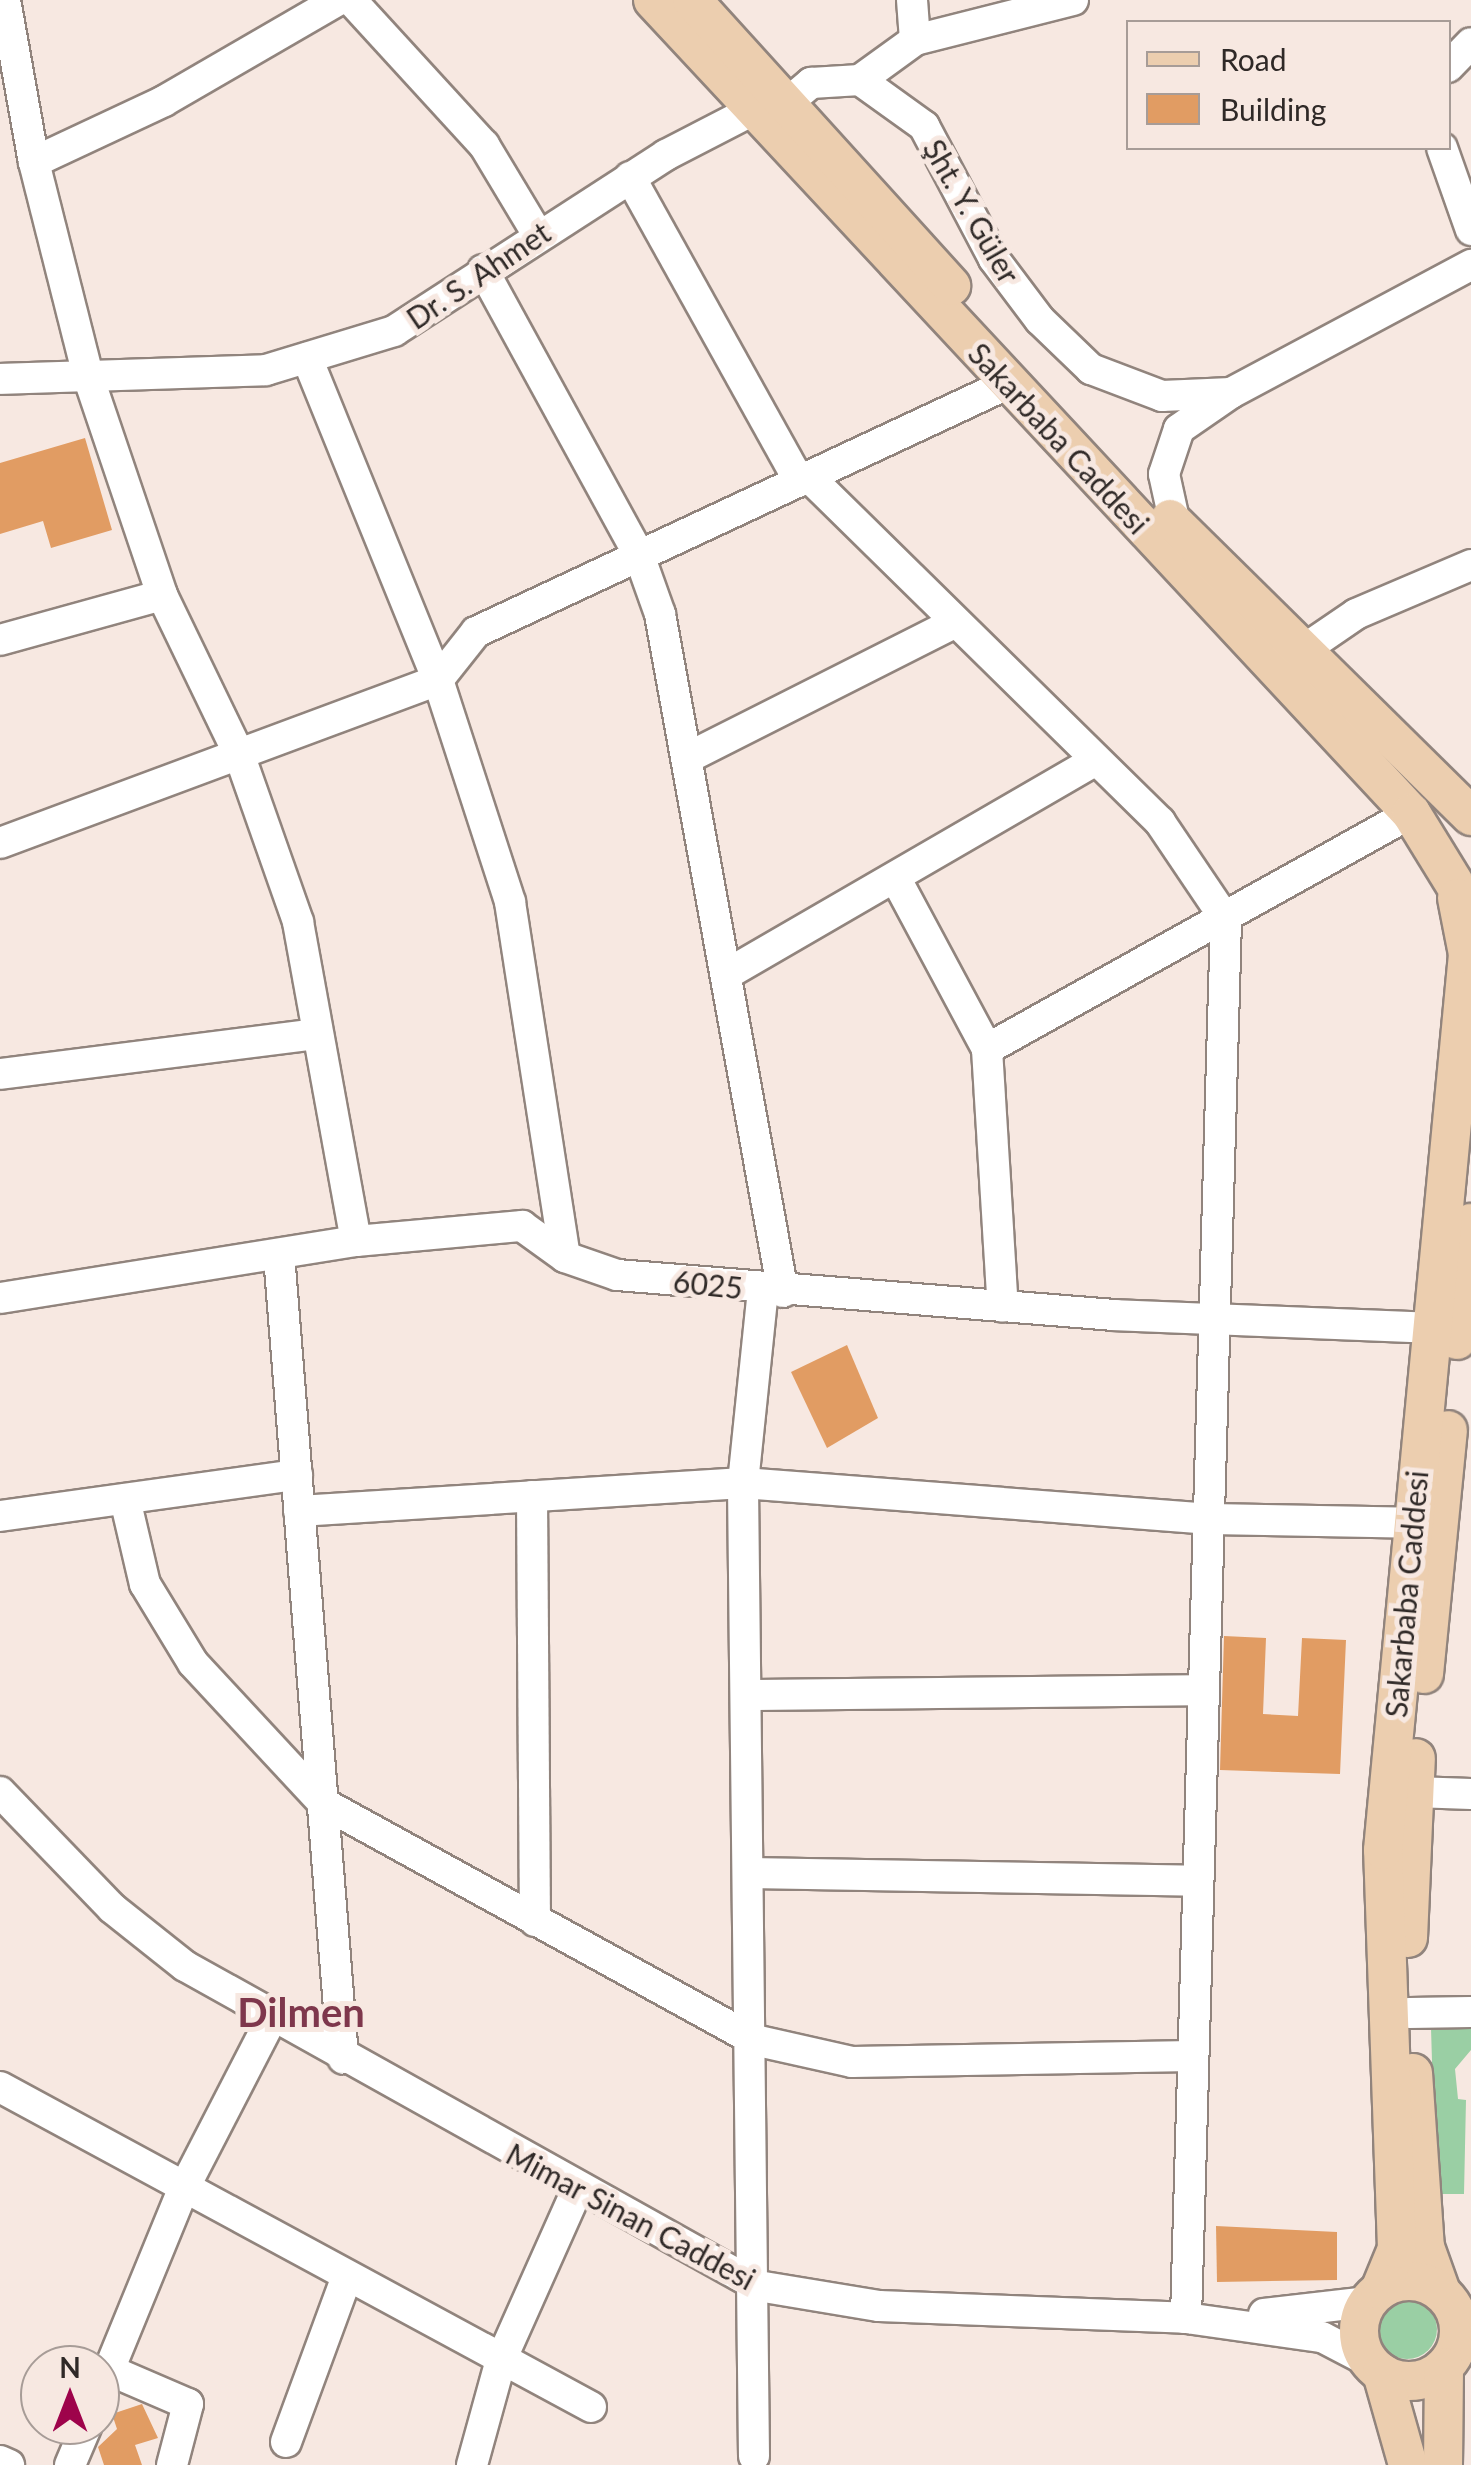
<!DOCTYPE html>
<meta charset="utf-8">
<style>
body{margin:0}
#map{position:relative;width:1471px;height:2465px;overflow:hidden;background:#f7e8e1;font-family:Lato,sans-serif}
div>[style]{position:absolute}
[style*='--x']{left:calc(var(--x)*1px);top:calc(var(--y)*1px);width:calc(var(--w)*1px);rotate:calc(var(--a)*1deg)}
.green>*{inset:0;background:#9acfa4}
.round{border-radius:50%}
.building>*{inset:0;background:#e19c63}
.roads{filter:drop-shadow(2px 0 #91847d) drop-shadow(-2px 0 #91847d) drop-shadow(0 2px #91847d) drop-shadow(0 -2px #91847d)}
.minor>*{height:30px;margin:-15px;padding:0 15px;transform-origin:15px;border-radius:15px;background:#fff}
.major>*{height:38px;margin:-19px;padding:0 19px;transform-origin:19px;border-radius:19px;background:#ecceaf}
.major>.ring{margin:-19px;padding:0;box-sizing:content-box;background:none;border:38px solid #ecceaf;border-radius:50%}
span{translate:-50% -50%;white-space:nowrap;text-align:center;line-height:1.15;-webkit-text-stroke:10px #f7e8e1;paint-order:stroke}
.street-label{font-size:30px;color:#2f2927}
.district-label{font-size:40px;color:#7e374c;font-weight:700}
.legend{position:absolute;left:1126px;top:20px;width:325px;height:130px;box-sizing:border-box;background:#f7e8e1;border:2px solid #a79c97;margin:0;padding:12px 18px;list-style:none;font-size:30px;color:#2f2927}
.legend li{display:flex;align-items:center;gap:20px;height:50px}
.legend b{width:50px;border:2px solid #a79c97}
.north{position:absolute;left:20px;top:2345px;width:100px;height:100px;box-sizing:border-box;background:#f7e8e1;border:2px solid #a79c97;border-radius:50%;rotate:0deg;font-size:28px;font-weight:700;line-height:40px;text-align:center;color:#2f2927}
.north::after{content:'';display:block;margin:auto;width:35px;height:45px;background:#9e034b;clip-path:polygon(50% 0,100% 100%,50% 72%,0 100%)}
</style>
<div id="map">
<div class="green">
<i style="clip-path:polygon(1471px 2027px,1471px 2050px,1455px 2069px,1458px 2099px,1466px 2100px,1464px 2194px,1436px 2194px,1431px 2028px)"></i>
<i class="round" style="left:1377px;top:2299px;width:60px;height:60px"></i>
</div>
<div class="building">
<i style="clip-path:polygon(85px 438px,112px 530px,51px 548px,43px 521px,0 534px,0 463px)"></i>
<i style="clip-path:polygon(847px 1345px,878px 1418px,827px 1448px,791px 1372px)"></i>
<i style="clip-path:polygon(1224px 1636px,1266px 1638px,1263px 1714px,1298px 1716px,1302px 1638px,1346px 1640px,1340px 1774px,1220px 1770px)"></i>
<i style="clip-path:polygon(1216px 2226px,1337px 2232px,1337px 2280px,1217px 2282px)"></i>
<i style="clip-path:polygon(142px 2404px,158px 2438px,135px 2445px,142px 2465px,104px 2465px,98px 2447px,117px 2429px,112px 2414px)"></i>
</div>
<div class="roads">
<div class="minor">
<i style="--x:5;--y:0;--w:165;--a:79.9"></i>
<i style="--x:34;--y:162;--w:224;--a:75.8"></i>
<i style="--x:89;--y:379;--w:228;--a:71.3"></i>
<i style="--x:162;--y:595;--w:177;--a:64.2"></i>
<i style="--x:239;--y:754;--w:178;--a:70.6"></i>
<i style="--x:298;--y:922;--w:324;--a:79.7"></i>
<i style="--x:351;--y:0;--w:197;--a:47.5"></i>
<i style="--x:484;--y:145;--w:105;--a:59"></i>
<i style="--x:912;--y:0;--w:40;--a:85.7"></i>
<i style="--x:1448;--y:67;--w:33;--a:-46"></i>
<i style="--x:860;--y:80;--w:68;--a:-36"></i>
<i style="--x:915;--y:40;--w:163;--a:-14.2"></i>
<i style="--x:786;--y:104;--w:33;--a:-40"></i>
<i style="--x:811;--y:83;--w:49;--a:-3.5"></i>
<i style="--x:860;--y:80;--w:79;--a:35.7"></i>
<i style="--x:924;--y:126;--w:150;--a:62.2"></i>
<i style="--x:994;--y:259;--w:76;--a:53"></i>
<i style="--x:1040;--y:320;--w:71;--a:43.9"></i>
<i style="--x:1091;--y:369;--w:76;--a:20.8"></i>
<i style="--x:1162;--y:396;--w:69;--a:-2.5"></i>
<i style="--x:1231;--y:393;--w:272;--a:-28.1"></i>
<i style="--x:1442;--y:148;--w:87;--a:70.5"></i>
<i style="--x:34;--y:162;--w:144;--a:-25.1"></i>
<i style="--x:164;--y:101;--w:201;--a:-30.1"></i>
<i style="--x:630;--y:177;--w:348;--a:60.9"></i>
<i style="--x:483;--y:270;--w:325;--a:61.3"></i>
<i style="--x:639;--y:555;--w:63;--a:70.4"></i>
<i style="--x:660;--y:614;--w:689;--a:79.72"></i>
<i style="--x:307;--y:358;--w:348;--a:67.9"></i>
<i style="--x:438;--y:680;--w:233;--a:72"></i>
<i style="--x:510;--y:902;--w:359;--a:81.2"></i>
<i style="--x:0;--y:379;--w:266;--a:-1.9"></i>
<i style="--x:266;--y:370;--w:134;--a:-16.9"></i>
<i style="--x:394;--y:331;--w:324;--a:-32.9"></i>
<i style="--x:666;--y:155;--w:98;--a:-27.3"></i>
<i style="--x:808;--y:476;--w:494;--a:44.5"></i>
<i style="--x:1160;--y:822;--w:118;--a:56"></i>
<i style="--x:1226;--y:920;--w:1399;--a:91.64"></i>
<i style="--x:1175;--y:524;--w:51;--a:-102.4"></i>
<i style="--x:1164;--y:474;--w:47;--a:-71.6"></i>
<i style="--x:1179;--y:429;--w:63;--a:-34.7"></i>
<i style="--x:0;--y:640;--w:168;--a:-15.5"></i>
<i style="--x:1302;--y:651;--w:65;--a:-34.4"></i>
<i style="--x:1356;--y:614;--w:125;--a:-23.1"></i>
<i style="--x:687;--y:758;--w:299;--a:-26.8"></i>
<i style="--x:0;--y:843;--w:467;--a:-20.4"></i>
<i style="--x:438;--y:680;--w:61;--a:-51.6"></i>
<i style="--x:476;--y:632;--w:586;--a:-25.03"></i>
<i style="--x:896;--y:879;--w:193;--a:61.8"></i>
<i style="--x:987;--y:1049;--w:258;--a:86.5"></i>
<i style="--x:727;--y:974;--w:422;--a:-30.1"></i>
<i style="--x:987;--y:1049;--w:485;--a:-29.1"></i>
<i style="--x:0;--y:1074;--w:319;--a:-7.2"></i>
<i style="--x:279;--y:1255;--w:806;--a:85.44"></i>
<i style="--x:0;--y:1298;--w:361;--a:-9.1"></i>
<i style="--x:356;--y:1241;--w:167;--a:-5.2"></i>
<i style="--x:522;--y:1226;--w:53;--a:35.8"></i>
<i style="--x:565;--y:1257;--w:55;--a:19.1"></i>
<i style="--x:617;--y:1275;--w:499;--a:4.6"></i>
<i style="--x:1114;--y:1315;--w:319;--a:2.3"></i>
<i style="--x:532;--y:1496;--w:425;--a:89.6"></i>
<i style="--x:125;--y:1499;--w:87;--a:76.8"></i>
<i style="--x:145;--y:1584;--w:92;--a:58.7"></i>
<i style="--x:193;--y:1663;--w:191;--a:47.1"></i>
<i style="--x:323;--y:1803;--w:492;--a:28.8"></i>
<i style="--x:754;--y:2040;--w:100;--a:12.7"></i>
<i style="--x:852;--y:2062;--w:340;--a:-1"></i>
<i style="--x:299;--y:1511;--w:445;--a:-3.6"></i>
<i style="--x:743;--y:1483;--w:469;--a:4.4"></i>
<i style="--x:1211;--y:1519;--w:201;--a:1.1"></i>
<i style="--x:0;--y:1516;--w:300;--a:-7.9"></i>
<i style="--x:747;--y:1695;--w:455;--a:-0.6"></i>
<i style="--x:0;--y:1792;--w:161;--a:46"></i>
<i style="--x:112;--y:1908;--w:93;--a:38.5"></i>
<i style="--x:185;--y:1966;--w:656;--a:29.18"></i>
<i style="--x:758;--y:2286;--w:123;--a:9.4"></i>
<i style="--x:879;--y:2306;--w:307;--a:2.2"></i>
<i style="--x:1186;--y:2318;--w:137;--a:8"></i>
<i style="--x:1322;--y:2337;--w:54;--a:27.5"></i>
<i style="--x:1414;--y:1792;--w:57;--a:2"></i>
<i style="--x:750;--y:1873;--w:447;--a:1"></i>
<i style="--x:1409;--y:2013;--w:62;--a:-0.9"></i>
<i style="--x:0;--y:2087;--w:672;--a:28.43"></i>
<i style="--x:1264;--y:2314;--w:105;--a:-6.6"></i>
<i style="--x:109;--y:2370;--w:86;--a:23.3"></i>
<i style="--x:188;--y:2404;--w:63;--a:104.7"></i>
<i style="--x:100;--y:2392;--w:216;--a:-67.7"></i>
<i style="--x:182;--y:2192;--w:196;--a:-62.7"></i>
<i style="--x:286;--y:2442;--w:174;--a:-69.8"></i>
<i style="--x:754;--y:2456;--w:973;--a:-90.65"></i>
<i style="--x:743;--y:1483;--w:194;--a:-84.1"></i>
<i style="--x:0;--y:2461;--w:10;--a:24"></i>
<i style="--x:70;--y:2465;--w:43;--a:-67"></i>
<i style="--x:472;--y:2465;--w:109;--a:-74.6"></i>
<i style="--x:501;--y:2360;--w:186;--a:-65.9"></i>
</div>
<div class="major">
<i style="--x:653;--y:0;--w:1112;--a:47.01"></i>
<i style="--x:1411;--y:813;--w:82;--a:58.4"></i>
<i style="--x:692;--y:0;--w:386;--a:47.8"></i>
<i style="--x:1170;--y:519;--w:423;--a:44.6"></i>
<i style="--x:1457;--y:1340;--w:118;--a:-83.2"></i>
<i style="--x:1424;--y:1674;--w:245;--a:-84.4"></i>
<i style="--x:1408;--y:1938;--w:180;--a:-87.5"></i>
<i style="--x:1413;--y:2073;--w:174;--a:86.1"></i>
<i style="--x:1425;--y:2247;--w:48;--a:70.4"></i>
<i class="ring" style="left:1359px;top:2281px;width:62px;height:62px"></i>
<i style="--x:1380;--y:2290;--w:44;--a:-67.5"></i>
<i style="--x:1397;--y:2249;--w:399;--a:-92"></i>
<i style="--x:1383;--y:1850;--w:900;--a:-84.58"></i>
<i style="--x:1468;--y:954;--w:57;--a:-101.1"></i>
<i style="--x:1382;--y:2373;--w:96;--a:74.2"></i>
<i style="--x:1443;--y:2465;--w:98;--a:-89.4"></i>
</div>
</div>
<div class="street-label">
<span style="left:972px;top:211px;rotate:60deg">Şht. Y. Güler</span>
<span style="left:478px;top:275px;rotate:-34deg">Dr. S. Ahmet</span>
<span style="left:1059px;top:438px;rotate:47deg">Sakarbaba Caddesi</span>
<span style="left:708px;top:1284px;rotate:6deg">6025</span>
<span style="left:1406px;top:1594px;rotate:-85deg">Sakarbaba Caddesi</span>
<span style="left:631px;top:2216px;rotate:28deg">Mimar Sinan Caddesi</span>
</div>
<div class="district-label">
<span style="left:301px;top:2012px">Dilmen</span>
</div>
<ul class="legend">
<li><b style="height:12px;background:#ecceaf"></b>Road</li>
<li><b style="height:28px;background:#e19c63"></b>Building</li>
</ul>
<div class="north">N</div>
</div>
